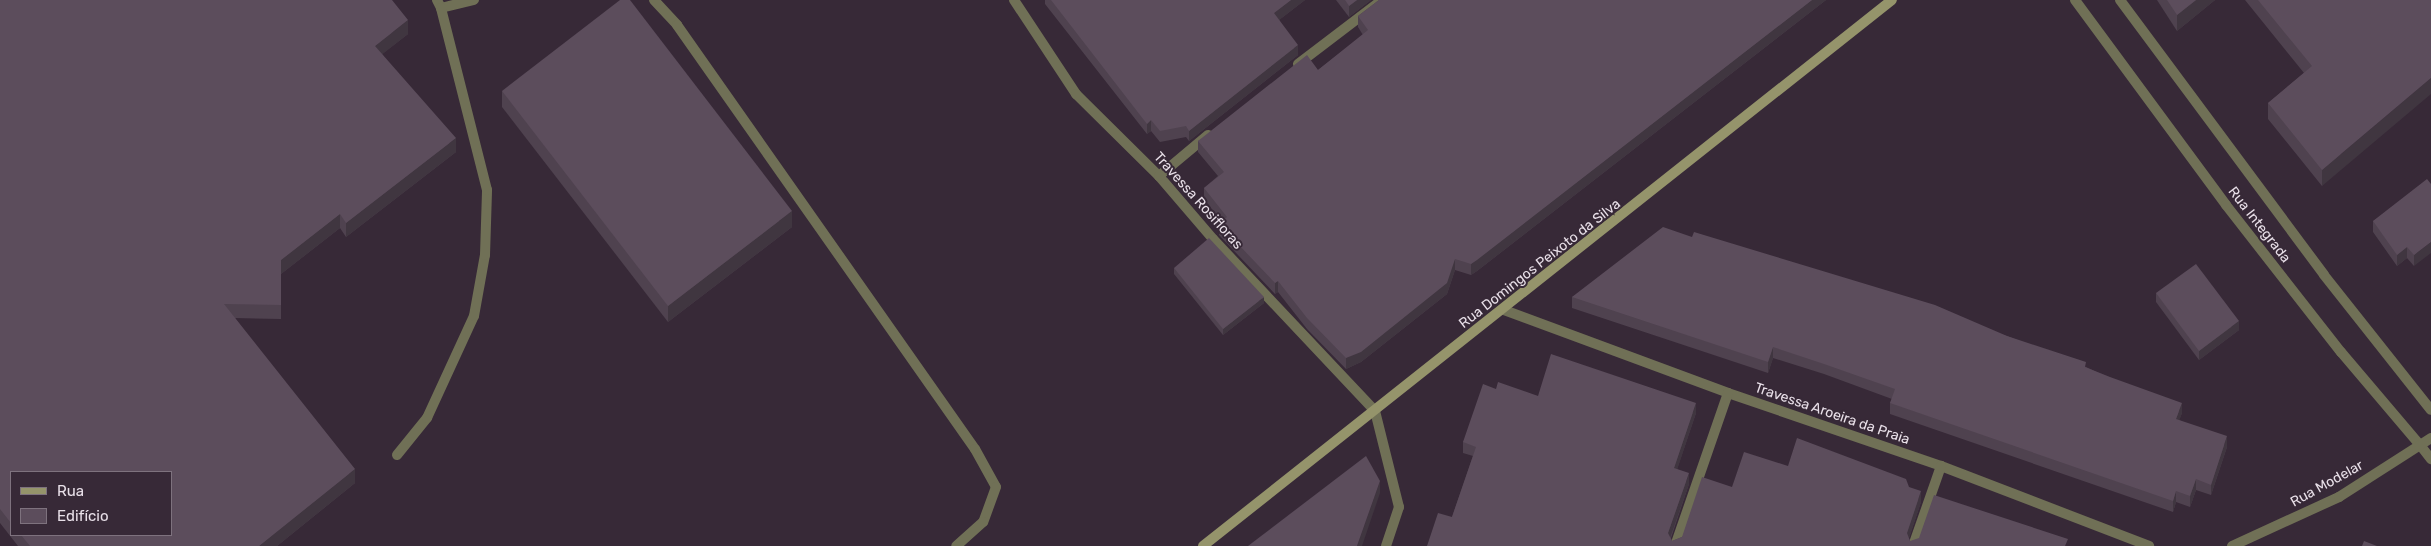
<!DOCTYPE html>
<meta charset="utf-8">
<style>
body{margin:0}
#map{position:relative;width:2431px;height:546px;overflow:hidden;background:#372937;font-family:Rubik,sans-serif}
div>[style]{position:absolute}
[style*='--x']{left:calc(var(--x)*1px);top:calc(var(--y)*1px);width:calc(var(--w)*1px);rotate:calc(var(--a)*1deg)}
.service>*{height:10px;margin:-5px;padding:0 5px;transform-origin:5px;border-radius:5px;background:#707056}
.minor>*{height:10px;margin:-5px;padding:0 5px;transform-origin:5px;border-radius:5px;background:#707056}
.tertiary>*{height:10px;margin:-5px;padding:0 5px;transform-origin:5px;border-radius:5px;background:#707056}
.secondary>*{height:10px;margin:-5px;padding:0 5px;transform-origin:5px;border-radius:5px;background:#95946b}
.wall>*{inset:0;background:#4f424f}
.shaded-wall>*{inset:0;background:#403640}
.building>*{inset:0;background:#5c4d5c}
span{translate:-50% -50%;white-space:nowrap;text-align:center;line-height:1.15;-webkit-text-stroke:4px #372937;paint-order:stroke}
.street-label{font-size:14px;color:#e9e0e9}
.legend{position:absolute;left:10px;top:471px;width:162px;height:65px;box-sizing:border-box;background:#372937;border:1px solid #7e727e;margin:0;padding:6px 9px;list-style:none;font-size:15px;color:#e9e0e9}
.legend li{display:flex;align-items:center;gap:10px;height:25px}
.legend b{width:25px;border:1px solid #7e727e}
</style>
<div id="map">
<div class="service">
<i style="--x:437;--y:0;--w:9;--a:63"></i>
<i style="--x:441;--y:8;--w:34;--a:-14"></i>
<i style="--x:654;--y:0;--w:34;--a:47"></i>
<i style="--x:677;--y:25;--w:518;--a:54.9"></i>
<i style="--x:975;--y:449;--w:43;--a:61.1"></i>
<i style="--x:996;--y:487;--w:37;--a:110"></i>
<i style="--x:983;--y:522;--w:36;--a:138"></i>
<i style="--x:397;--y:455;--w:48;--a:-51"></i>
<i style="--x:427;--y:418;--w:112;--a:-65.3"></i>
<i style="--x:474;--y:316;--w:62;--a:-79.8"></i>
<i style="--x:485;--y:255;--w:65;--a:-88.2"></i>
<i style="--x:487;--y:190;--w:188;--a:-104.2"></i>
</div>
<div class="minor">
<i style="--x:1014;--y:0;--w:113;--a:56.6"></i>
<i style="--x:1076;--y:94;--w:117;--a:44.7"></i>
<i style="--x:1159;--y:176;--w:83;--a:49.4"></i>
<i style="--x:1213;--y:239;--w:236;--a:46.7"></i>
<i style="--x:1375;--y:411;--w:99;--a:76"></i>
<i style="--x:1399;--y:507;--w:41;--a:108.4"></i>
<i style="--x:1298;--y:64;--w:106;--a:-37.3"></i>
<i style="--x:1159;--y:176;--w:64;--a:-39.9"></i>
<i style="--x:1504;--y:310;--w:239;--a:20.3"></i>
<i style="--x:1728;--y:393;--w:225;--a:18.9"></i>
<i style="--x:1941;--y:466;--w:223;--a:21"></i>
<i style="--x:2420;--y:445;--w:18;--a:52"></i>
<i style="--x:1675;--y:546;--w:162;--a:-70.9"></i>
<i style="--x:1913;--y:546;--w:85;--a:-70.7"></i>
</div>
<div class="tertiary">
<i style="--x:2075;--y:0;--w:255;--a:53.6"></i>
<i style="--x:2226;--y:205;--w:187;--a:52"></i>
<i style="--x:2341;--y:352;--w:122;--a:49.7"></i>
<i style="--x:2120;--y:0;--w:342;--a:53.4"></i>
<i style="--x:2324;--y:275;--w:172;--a:51.6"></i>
<i style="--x:2232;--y:546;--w:118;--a:-24.6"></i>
<i style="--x:2339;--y:497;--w:109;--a:-32.7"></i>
</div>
<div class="secondary">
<i style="--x:1203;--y:546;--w:879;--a:-38.4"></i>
</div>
<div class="wall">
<i style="clip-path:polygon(evenodd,0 0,408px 34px,382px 54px,456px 152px,346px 237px,340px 228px,281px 274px,281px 319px,235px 318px,355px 483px,277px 546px,18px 546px,0 523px,0 0,11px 472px,171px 535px,11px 535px,11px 472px)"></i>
<i style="clip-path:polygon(1045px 0,1305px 0,1279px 20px,1298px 55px,1189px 141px,1186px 137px,1160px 142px,1151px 131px,1147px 134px,1045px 4px)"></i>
<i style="clip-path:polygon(1336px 0,1371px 0,1349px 17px)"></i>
<i style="clip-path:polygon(1379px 0,1826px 0,1477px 271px,1471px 275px,1455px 270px,1447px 294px,1361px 362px,1346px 369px,1307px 329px,1278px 292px,1275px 294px,1219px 235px,1219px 224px,1222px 222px,1204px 199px,1204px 188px,1218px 176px,1198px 152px,1198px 141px,1318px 70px,1363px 35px,1358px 27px,1358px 16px)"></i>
<i style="clip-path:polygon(2157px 0,2215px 0,2177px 31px)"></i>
<i style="clip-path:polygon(2245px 0,2431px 0,2322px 186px,2268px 119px,2268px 103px,2304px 73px)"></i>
<i style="clip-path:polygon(502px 91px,792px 227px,668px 322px,502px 107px)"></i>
<i style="clip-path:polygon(2431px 184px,2414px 266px,2407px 258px,2397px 266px,2373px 232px,2373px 221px)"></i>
<i style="clip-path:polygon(1692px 237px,2007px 336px,2086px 367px,2182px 413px,2179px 420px,2227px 447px,2211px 495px,2196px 490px,2190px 507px,2176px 502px,2173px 512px,1890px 414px,1890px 403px,1892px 399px,1824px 374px,1773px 358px,1768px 373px,1572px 308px,1572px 297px)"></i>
<i style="clip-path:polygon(1174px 268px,1264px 303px,1223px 335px,1174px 274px)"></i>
<i style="clip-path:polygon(2156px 293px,2239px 330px,2199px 360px,2156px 302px)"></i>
<i style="clip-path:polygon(1496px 389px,1538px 396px,1696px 413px,1677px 469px,1689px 484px,1671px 538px,1672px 541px,1682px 537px,1732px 487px,1788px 466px,1909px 487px,1921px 502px,1909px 538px,1910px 541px,2068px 546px,1427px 546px,1452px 517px,1473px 456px,1463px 453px,1463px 442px)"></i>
</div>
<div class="shaded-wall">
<i style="clip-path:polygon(1291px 0,1305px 0,1274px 24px,1274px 13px)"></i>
<i style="clip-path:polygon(1357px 0,1371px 0,1349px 17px,1349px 6px)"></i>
<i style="clip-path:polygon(1812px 0,1826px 0,1477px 271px,1471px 275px,1471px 264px)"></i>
<i style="clip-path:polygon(2196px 0,2215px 0,2177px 31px,2177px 15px)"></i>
<i style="clip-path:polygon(408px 20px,408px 34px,375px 60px,375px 46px)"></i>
<i style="clip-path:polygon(1298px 45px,1298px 55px,1189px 141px,1189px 131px)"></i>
<i style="clip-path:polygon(2431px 78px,2431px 94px,2322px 186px,2322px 170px)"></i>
<i style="clip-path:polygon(1151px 120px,1151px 131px,1147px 134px,1147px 124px)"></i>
<i style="clip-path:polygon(456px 138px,456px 152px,346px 237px,346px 223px)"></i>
<i style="clip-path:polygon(792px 211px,792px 227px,668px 322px,668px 306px)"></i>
<i style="clip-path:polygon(340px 214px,340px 228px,281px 274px,281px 319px,281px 260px)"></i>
<i style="clip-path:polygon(2431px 242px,2431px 253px,2414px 266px,2414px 255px)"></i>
<i style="clip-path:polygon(2407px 247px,2407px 258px,2397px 266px,2397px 255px)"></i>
<i style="clip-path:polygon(1455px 259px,1455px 270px,1447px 294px,1361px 362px,1346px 369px,1346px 358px)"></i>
<i style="clip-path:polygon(1278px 281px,1278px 292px,1275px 294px,1275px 283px)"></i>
<i style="clip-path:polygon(1264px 297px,1264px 303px,1223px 335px,1223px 329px)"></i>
<i style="clip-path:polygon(2239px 321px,2239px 330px,2199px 360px,2199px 351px)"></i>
<i style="clip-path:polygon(1773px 347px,1773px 358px,1768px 373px,1768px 362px)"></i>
<i style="clip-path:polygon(1696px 403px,1696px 413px,1674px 479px,1674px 468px)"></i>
<i style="clip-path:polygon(2182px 403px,2182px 413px,2176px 429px,2176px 419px)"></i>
<i style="clip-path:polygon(2227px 436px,2227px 447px,2211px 495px,2211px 485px)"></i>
<i style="clip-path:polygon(355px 469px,355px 483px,277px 546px,259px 546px)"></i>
<i style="clip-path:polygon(1689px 473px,1689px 484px,1668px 544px,1668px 533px)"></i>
<i style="clip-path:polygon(2196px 479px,2196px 490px,2190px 507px,2190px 496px)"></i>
<i style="clip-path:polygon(1380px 481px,1380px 493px,1362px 546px,1357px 546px)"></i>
<i style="clip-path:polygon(1921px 491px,1921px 502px,1907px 544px,1907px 533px)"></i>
<i style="clip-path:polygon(2176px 491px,2176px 502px,2173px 512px,2173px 501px)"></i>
</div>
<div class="building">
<i style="clip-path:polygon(0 0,392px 0,408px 20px,375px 46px,456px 138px,346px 223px,340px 214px,281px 260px,281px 305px,224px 304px,355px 469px,259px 546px,30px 546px,21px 535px,171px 535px,171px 472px,11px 472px,11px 523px,0 509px)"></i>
<i style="clip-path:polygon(620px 0,630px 0,792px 211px,668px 306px,502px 91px)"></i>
<i style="clip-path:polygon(1051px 0,1291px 0,1274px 13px,1298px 45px,1189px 131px,1186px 126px,1160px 131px,1151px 120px,1147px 124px)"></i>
<i style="clip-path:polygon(1345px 0,1357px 0,1349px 6px)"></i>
<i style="clip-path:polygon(1379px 0,1812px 0,1477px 260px,1471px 264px,1455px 259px,1447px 283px,1361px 352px,1346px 358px,1307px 318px,1278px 281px,1275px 283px,1219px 224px,1227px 217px,1204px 188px,1224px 172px,1198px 141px,1307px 55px,1318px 70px,1368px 30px,1358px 16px)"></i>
<i style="clip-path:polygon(2167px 0,2196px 0,2177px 15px)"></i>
<i style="clip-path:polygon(2258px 0,2431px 0,2431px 78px,2322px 170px,2268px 103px,2312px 66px)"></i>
<i style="clip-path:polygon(2427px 179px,2431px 184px,2431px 242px,2414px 255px,2407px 247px,2397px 255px,2373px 221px)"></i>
<i style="clip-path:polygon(1663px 227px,1692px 237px,1694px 232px,1935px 305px,2007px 336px,2086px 362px,2085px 367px,2110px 377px,2182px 403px,2176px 419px,2227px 436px,2211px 485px,2196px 479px,2190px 496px,2176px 491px,2173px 501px,1890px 403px,1895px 389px,1824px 364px,1773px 347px,1768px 362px,1572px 297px)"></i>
<i style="clip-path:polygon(1209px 238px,1264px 297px,1223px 329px,1174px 268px)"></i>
<i style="clip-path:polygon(2196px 264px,2239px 321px,2199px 351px,2156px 293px)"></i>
<i style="clip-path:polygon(1551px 354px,1696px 403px,1674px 468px,1689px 473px,1668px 533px,1672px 541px,1682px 537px,1702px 477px,1732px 487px,1744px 452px,1788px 466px,1797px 438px,1906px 479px,1909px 487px,1921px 491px,1907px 533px,1910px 541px,1919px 538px,1934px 495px,2068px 539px,2065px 546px,1427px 546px,1438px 513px,1452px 517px,1476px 447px,1463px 442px,1483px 384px,1496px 389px,1498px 382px,1538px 396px)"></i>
<i style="clip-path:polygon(1366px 456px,1380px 481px,1357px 546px,1248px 546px)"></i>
<i style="clip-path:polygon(2364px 541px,2377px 546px,2362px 546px)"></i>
</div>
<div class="street-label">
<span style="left:1198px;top:201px;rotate:48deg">Travessa Rosifloras</span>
<span style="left:2259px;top:225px;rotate:52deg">Rua Integrada</span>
<span style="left:1540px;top:264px;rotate:-38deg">Rua Domingos Peixoto da Silva</span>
<span style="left:1832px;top:414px;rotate:19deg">Travessa Aroeira da Praia</span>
<span style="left:2327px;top:484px;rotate:-29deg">Rua Modelar</span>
</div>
<ul class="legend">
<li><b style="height:6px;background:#95946b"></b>Rua</li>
<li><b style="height:14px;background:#5c4d5c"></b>Edifício</li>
</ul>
</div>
